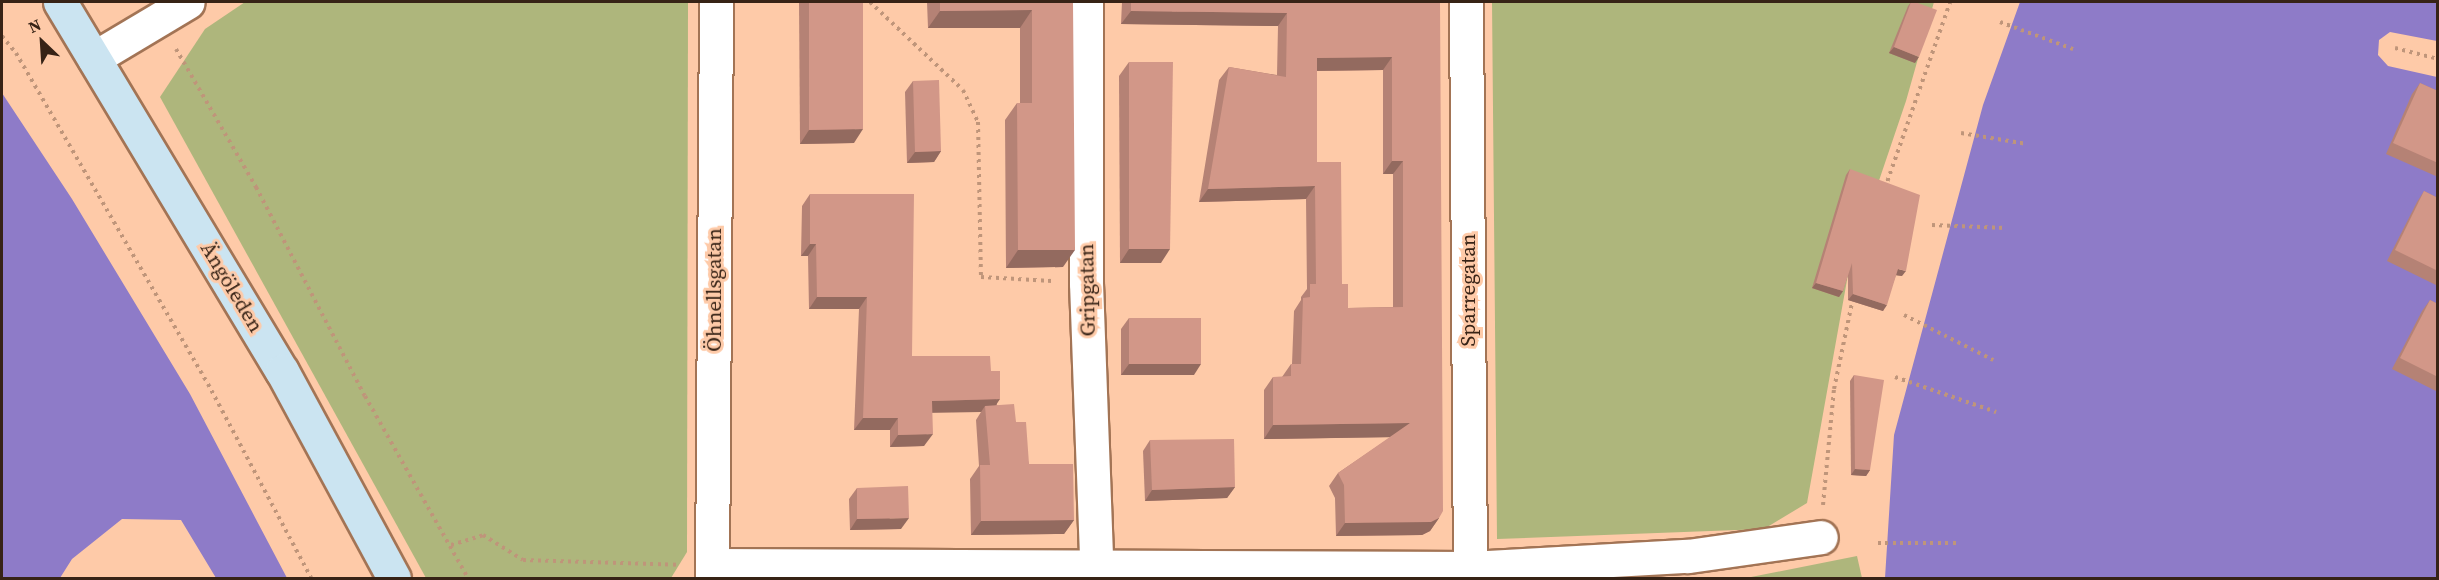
<!DOCTYPE html>
<meta charset="utf-8">
<style>
body{margin:0}
#map{position:relative;width:2439px;height:580px;overflow:hidden;background:#fecaa8;font-family:"Source Serif 4",serif}
div>[style]{position:absolute}
[style*='--x']{left:calc(var(--x)*1px);top:calc(var(--y)*1px);width:calc(var(--w)*1px);rotate:calc(var(--a)*1deg)}
.green>*{inset:0;background:#aeb67c}
.water>*{inset:0;background:#8e7bc8}
.path>*{height:4px;margin-top:-2px;transform-origin:0;background:repeating-linear-gradient(90deg,#bf957a 0 3px,transparent 0 7.5px)}
.roads{filter:drop-shadow(2px 0 #a37455) drop-shadow(-2px 0 #a37455) drop-shadow(0 2px #a37455) drop-shadow(0 -2px #a37455)}
.street>*{height:33px;margin:-16.5px;padding:0 16.5px;transform-origin:16.5px;border-radius:16.5px;background:#fff}
.secondary>*{height:33px;margin:-16.5px;padding:0 16.5px;transform-origin:16.5px;border-radius:16.5px;background:#cbe4f1}
.wall>*{inset:0;background:#b58275}
.shaded-wall>*{inset:0;background:#936a5f}
.building>*{inset:0;background:#d29788}
span{translate:-50% -50%;white-space:nowrap;text-align:center;line-height:1.15;-webkit-text-stroke:6px #fecaa8;paint-order:stroke}
.street-label{font-size:21px;color:#372316}
.frame{position:absolute;inset:0;border:3px solid #372316;pointer-events:none}
.north{position:absolute;left:12px;top:12px;width:60px;height:60px;-webkit-text-stroke:4px #fecaa8;paint-order:stroke;rotate:335deg;font-size:16px;font-weight:700;line-height:24px;text-align:center;color:#372316}
.north::after{content:'';display:block;margin:auto;width:21px;height:27px;background:#372316;clip-path:polygon(50% 0,100% 100%,50% 72%,0 100%)}
</style>
<div id="map">
<div class="green">
<i style="clip-path:polygon(245px 2px,688px 2px,687px 552px,671px 578px,426px 578px,160px 97px,205px 29px)"></i>
<i style="clip-path:polygon(1492px 2px,1934px 2px,1906px 101px,1849px 269px,1807px 503px,1764px 529px,1497px 539px)"></i>
<i style="clip-path:polygon(1857px 556px,1862px 578px,1746px 578px)"></i>
</div>
<div class="water">
<i style="clip-path:polygon(2020px 2px,2437px 2px,2437px 41px,2390px 32px,2379px 40px,2378px 55px,2388px 66px,2437px 77px,2437px 578px,1885px 578px,1894px 435px,1983px 105px)"></i>
<i style="clip-path:polygon(2px 93px,72px 199px,190px 394px,287px 578px,216px 578px,181px 520px,122px 519px,72px 559px,60px 578px,2px 578px)"></i>
</div>
<div class="path">
<i style="--x:870;--y:2;--w:128;--a:43.4"></i>
<i style="--x:963;--y:90;--w:35;--a:65"></i>
<i style="--x:978;--y:122;--w:155;--a:88.9"></i>
<i style="--x:981;--y:277;--w:71;--a:3.2"></i>
<i style="--x:2000;--y:22;--w:78;--a:20.3"></i>
<i style="--x:2;--y:36;--w:22;--a:51"></i>
<i style="--x:16;--y:53;--w:383;--a:59.9"></i>
<i style="--x:208;--y:384;--w:220;--a:62"></i>
<i style="--x:2395;--y:48;--w:44;--a:14.3"></i>
<i style="--x:176;--y:49;--w:160;--a:59.9"></i>
<i style="--x:256;--y:187;--w:236;--a:62.5"></i>
<i style="--x:365;--y:396;--w:209;--a:60.5"></i>
<i style="--x:1961;--y:133;--w:67;--a:9.5"></i>
<i style="--x:1885;--y:188;--w:197;--a:-70.7"></i>
<i style="--x:1932;--y:225;--w:74;--a:2.3"></i>
<i style="--x:1904;--y:315;--w:100;--a:26.8"></i>
<i style="--x:1895;--y:377;--w:107;--a:19.1"></i>
<i style="--x:1823;--y:505;--w:117;--a:-84.6"></i>
<i style="--x:1834;--y:389;--w:93;--a:-78.2"></i>
<i style="--x:1878;--y:543;--w:82;--a:0"></i>
<i style="--x:451;--y:545;--w:34;--a:-17"></i>
<i style="--x:483;--y:535;--w:47;--a:32"></i>
<i style="--x:523;--y:560;--w:155;--a:1.8"></i>
</div>
<div class="roads">
<div class="street">
<i style="--x:1086;--y:2;--w:281;--a:90"></i>
<i style="--x:1086;--y:283;--w:295;--a:87.9"></i>
<i style="--x:1466;--y:2;--w:576;--a:89.6"></i>
<i style="--x:94;--y:58;--w:109;--a:-30.8"></i>
<i style="--x:712;--y:565;--w:758;--a:0.23"></i>
<i style="--x:1470;--y:568;--w:218;--a:-3.2"></i>
<i style="--x:1688;--y:556;--w:134;--a:-8.1"></i>
<i style="--x:712;--y:578;--w:576;--a:-89.6"></i>
</div>
<div class="secondary">
<i style="--x:60;--y:2;--w:431;--a:59"></i>
<i style="--x:282;--y:371;--w:235;--a:61.6"></i>
</div>
</div>
<div class="wall">
<i style="clip-path:polygon(799px 2px,863px 2px,854px 143px,800px 144px)"></i>
<i style="clip-path:polygon(927px 2px,1073px 2px,1063px 267px,1006px 268px,1005px 120px,1017px 103px,1020px 103px,1020px 28px,928px 28px)"></i>
<i style="clip-path:polygon(evenodd,1122px 2px,1440px 2px,1439px 518px,1430px 531px,1422px 535px,1336px 536px,1335px 498px,1329px 486px,1338px 473px,1391px 437px,1264px 439px,1264px 390px,1273px 377px,1282px 377px,1291px 364px,1292px 364px,1294px 311px,1301px 300px,1301px 297px,1307px 289px,1306px 199px,1199px 202px,1219px 80px,1229px 67px,1277px 75px,1278px 26px,1121px 24px,1122px 2px,1383px 70px,1383px 174px,1393px 174px,1393px 307px,1348px 308px,1342px 284px,1317px 162px,1317px 71px,1383px 70px)"></i>
<i style="clip-path:polygon(1911px 2px,1915px 63px,1889px 53px,1908px 6px)"></i>
<i style="clip-path:polygon(1129px 62px,1161px 263px,1120px 263px,1119px 76px)"></i>
<i style="clip-path:polygon(913px 81px,941px 151px,934px 162px,907px 163px,905px 92px)"></i>
<i style="clip-path:polygon(2420px 83px,2438px 91px,2438px 177px,2386px 154px,2412px 94px)"></i>
<i style="clip-path:polygon(1850px 169px,1902px 276px,1896px 275px,1883px 311px,1848px 300px,1848px 275px,1843px 291px,1839px 297px,1812px 288px,1846px 175px)"></i>
<i style="clip-path:polygon(2424px 191px,2438px 198px,2438px 286px,2387px 261px,2417px 202px)"></i>
<i style="clip-path:polygon(810px 194px,912px 356px,991px 371px,997px 405px,1016px 422px,1029px 464px,1074px 520px,1064px 534px,971px 535px,970px 479px,979px 466px,976px 420px,981px 412px,932px 412px,924px 446px,890px 447px,890px 430px,854px 430px,859px 309px,809px 309px,808px 256px,801px 256px,802px 206px)"></i>
<i style="clip-path:polygon(2430px 300px,2438px 304px,2438px 392px,2392px 369px,2422px 311px)"></i>
<i style="clip-path:polygon(1129px 318px,1194px 375px,1121px 375px,1121px 329px)"></i>
<i style="clip-path:polygon(1854px 375px,1870px 470px,1866px 476px,1851px 475px,1850px 381px)"></i>
<i style="clip-path:polygon(1150px 440px,1235px 487px,1227px 498px,1145px 501px,1143px 451px)"></i>
<i style="clip-path:polygon(857px 488px,901px 529px,850px 530px,849px 499px)"></i>
</div>
<div class="shaded-wall">
<i style="clip-path:polygon(1032px 10px,1020px 28px,928px 28px,940px 11px)"></i>
<i style="clip-path:polygon(1131px 11px,1287px 13px,1278px 26px,1121px 24px)"></i>
<i style="clip-path:polygon(1894px 47px,1919px 57px,1915px 63px,1889px 53px)"></i>
<i style="clip-path:polygon(1392px 57px,1383px 70px,1307px 71px,1317px 58px)"></i>
<i style="clip-path:polygon(863px 129px,854px 143px,800px 144px,809px 130px)"></i>
<i style="clip-path:polygon(941px 151px,934px 162px,907px 163px,915px 152px)"></i>
<i style="clip-path:polygon(1392px 161px,1403px 161px,1393px 174px,1383px 174px)"></i>
<i style="clip-path:polygon(1315px 186px,1306px 199px,1199px 202px,1208px 189px)"></i>
<i style="clip-path:polygon(810px 244px,816px 244px,808px 256px,801px 256px)"></i>
<i style="clip-path:polygon(1129px 249px,1170px 249px,1161px 263px,1120px 263px)"></i>
<i style="clip-path:polygon(1018px 250px,1075px 250px,1063px 267px,1006px 268px)"></i>
<i style="clip-path:polygon(1898px 269px,1906px 271px,1902px 276px,1894px 275px)"></i>
<i style="clip-path:polygon(1816px 283px,1843px 291px,1839px 297px,1812px 288px)"></i>
<i style="clip-path:polygon(1853px 294px,1887px 305px,1883px 311px,1848px 300px)"></i>
<i style="clip-path:polygon(817px 297px,867px 297px,859px 309px,809px 309px)"></i>
<i style="clip-path:polygon(1129px 364px,1201px 364px,1194px 375px,1121px 375px)"></i>
<i style="clip-path:polygon(1000px 399px,992px 411px,985px 406px,981px 412px,923px 413px,932px 401px)"></i>
<i style="clip-path:polygon(863px 418px,898px 418px,890px 430px,854px 430px)"></i>
<i style="clip-path:polygon(1410px 423px,1401px 437px,1264px 439px,1273px 425px)"></i>
<i style="clip-path:polygon(933px 434px,924px 446px,890px 447px,898px 435px)"></i>
<i style="clip-path:polygon(1855px 469px,1870px 470px,1866px 476px,1851px 475px)"></i>
<i style="clip-path:polygon(1235px 487px,1227px 498px,1145px 501px,1152px 490px)"></i>
<i style="clip-path:polygon(909px 518px,901px 529px,850px 530px,857px 519px)"></i>
<i style="clip-path:polygon(1439px 518px,1430px 531px,1422px 535px,1336px 536px,1345px 523px)"></i>
<i style="clip-path:polygon(1074px 520px,1064px 534px,971px 535px,981px 521px)"></i>
</div>
<div class="building">
<i style="clip-path:polygon(809px 2px,863px 2px,863px 129px,809px 130px)"></i>
<i style="clip-path:polygon(940px 2px,1073px 2px,1075px 250px,1018px 250px,1017px 103px,1032px 103px,1032px 10px,940px 11px)"></i>
<i style="clip-path:polygon(evenodd,1131px 2px,1440px 2px,1443px 511px,1439px 518px,1431px 522px,1345px 523px,1344px 485px,1338px 473px,1410px 423px,1273px 425px,1273px 377px,1291px 376px,1291px 364px,1301px 364px,1303px 298px,1310px 297px,1310px 284px,1316px 284px,1315px 186px,1208px 189px,1229px 67px,1286px 77px,1287px 13px,1131px 11px,1131px 2px,1392px 57px,1392px 161px,1403px 161px,1403px 307px,1348px 308px,1348px 284px,1342px 284px,1341px 162px,1317px 162px,1317px 58px,1392px 57px)"></i>
<i style="clip-path:polygon(1911px 2px,1915px 2px,1937px 10px,1919px 57px,1894px 47px)"></i>
<i style="clip-path:polygon(1129px 62px,1173px 62px,1170px 249px,1129px 249px)"></i>
<i style="clip-path:polygon(939px 80px,941px 151px,915px 152px,913px 81px)"></i>
<i style="clip-path:polygon(2420px 83px,2438px 91px,2438px 163px,2393px 143px)"></i>
<i style="clip-path:polygon(1850px 169px,1920px 195px,1906px 271px,1898px 269px,1887px 305px,1853px 294px,1852px 263px,1843px 291px,1816px 283px)"></i>
<i style="clip-path:polygon(2424px 191px,2438px 198px,2438px 271px,2395px 250px)"></i>
<i style="clip-path:polygon(810px 194px,914px 194px,912px 356px,990px 356px,991px 371px,1000px 371px,1000px 399px,932px 401px,933px 434px,898px 435px,898px 418px,863px 418px,867px 297px,817px 297px,816px 244px,810px 244px)"></i>
<i style="clip-path:polygon(2430px 300px,2438px 304px,2438px 377px,2400px 358px)"></i>
<i style="clip-path:polygon(1129px 318px,1201px 318px,1201px 364px,1129px 364px)"></i>
<i style="clip-path:polygon(1854px 375px,1884px 380px,1870px 470px,1855px 469px)"></i>
<i style="clip-path:polygon(1014px 404px,1016px 422px,1026px 422px,1029px 464px,1073px 464px,1074px 520px,981px 521px,980px 465px,990px 465px,985px 406px)"></i>
<i style="clip-path:polygon(1234px 439px,1235px 487px,1152px 490px,1150px 440px)"></i>
<i style="clip-path:polygon(908px 486px,909px 518px,857px 519px,857px 488px)"></i>
</div>
<div class="street-label">
<span style="left:232px;top:287px;rotate:59deg">Ängöleden</span>
<span style="left:714px;top:290px;rotate:-90deg">Öhnellsgatan</span>
<span style="left:1087px;top:290px;rotate:-91deg">Gripgatan</span>
<span style="left:1468px;top:290px;rotate:-90deg">Sparregatan</span>
</div>
<div class="frame"></div>
<div class="north">N</div>
</div>
